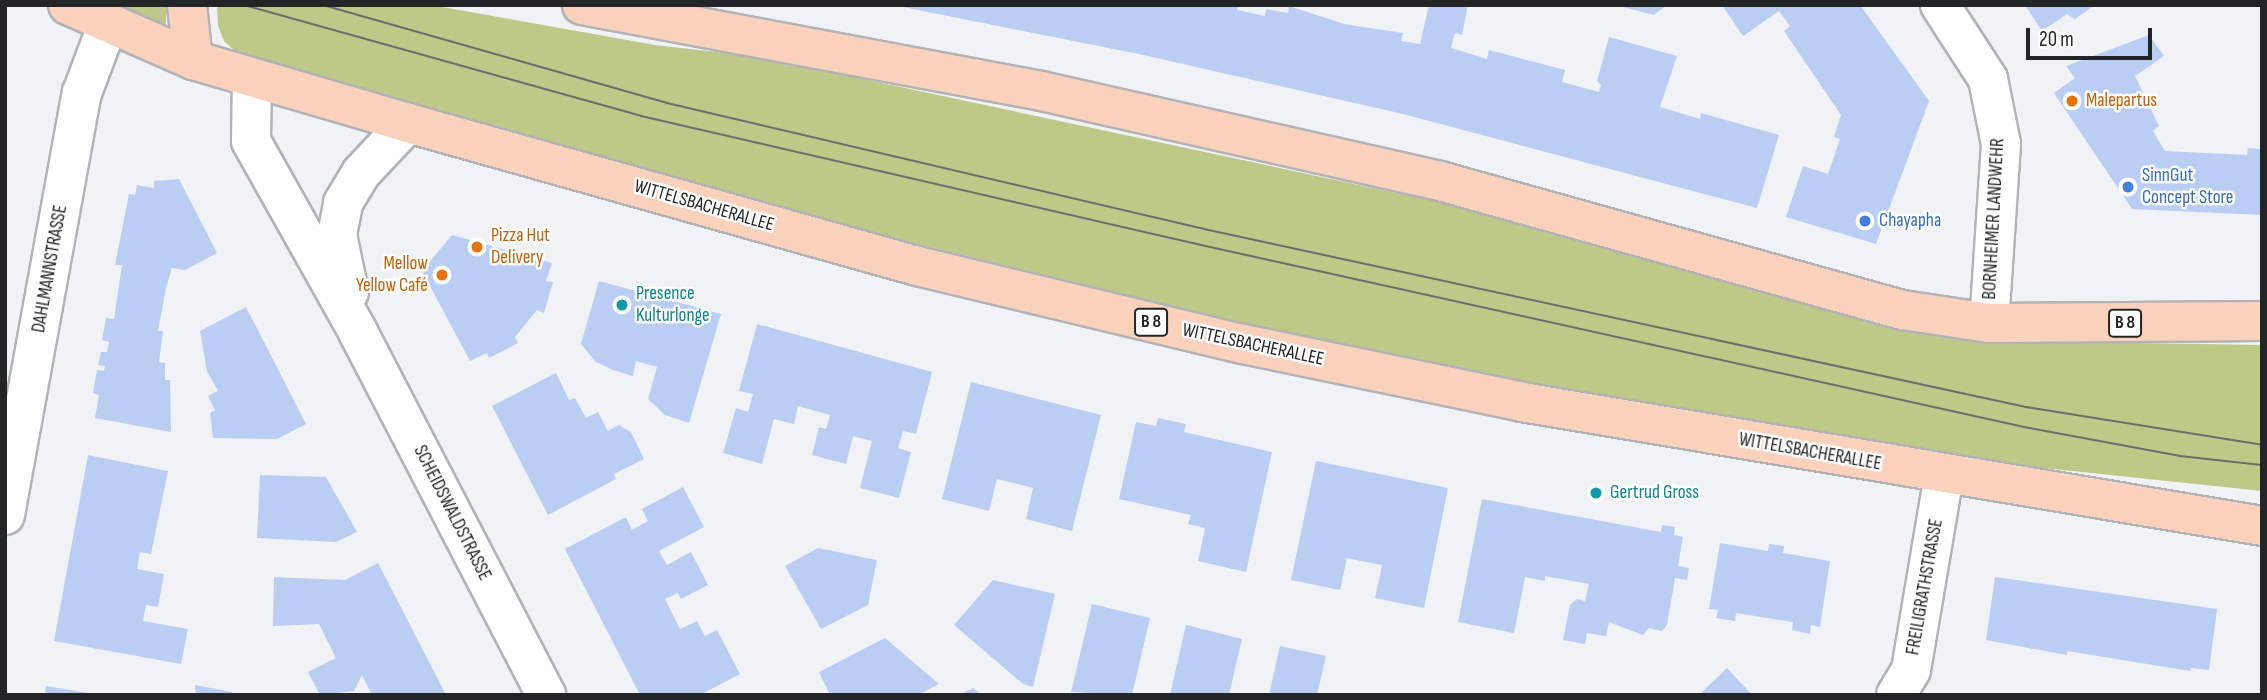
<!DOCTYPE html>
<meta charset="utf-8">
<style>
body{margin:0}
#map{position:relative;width:2267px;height:700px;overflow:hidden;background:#f0f2f6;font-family:"Sofia Sans Condensed",sans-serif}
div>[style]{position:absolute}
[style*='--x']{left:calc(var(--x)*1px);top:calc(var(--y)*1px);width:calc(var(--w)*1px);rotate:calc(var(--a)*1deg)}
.green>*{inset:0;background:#bfc987}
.building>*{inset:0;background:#bacef4}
.roads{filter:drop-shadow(2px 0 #b1b3b7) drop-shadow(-2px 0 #b1b3b7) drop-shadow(0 2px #b1b3b7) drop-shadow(0 -2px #b1b3b7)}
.minor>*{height:38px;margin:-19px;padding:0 19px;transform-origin:19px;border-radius:19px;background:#fff}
.major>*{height:38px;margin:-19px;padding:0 19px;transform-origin:19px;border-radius:19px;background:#fad2bc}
.tram>*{height:2px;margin:-1px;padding:0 1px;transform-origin:1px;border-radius:1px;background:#6c6d6f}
.dots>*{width:19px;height:19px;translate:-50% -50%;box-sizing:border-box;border:4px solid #fff;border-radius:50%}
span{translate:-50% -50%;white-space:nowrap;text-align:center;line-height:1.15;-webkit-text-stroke:5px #fff;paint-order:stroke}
.shield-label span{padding:2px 5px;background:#fff;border:2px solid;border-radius:5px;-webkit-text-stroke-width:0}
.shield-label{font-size:18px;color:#232425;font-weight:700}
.food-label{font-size:19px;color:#c56008}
.left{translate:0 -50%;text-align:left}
.right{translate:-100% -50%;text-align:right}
.shop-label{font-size:19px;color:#366cbe}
.street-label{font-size:19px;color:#232425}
.culture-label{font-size:19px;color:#0d838f}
.frame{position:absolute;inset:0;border:7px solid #232425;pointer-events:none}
.scale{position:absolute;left:2026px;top:28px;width:126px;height:32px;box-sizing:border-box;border:4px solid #232425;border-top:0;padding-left:9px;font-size:21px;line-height:24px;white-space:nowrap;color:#232425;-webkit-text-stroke:5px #fff;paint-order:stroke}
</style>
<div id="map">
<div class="green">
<i style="clip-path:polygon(107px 5px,167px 5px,165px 31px)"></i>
<i style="clip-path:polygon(217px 5px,431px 5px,655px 45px,760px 57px,1495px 214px,1652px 262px,1963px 340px,2262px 345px,2262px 491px,1996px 463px,1728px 422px,1313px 340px,654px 180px,236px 52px,224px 41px,218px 26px)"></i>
</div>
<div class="building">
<i style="clip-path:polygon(893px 5px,1238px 5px,1237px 10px,1265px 16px,1266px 9px,1288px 13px,1289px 6px,1344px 24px,1403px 33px,1401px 41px,1420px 44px,1429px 5px,1468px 5px,1462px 35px,1455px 33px,1451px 48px,1487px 59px,1489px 50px,1565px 70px,1562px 82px,1599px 92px,1601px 85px,1597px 81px,1609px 37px,1677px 56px,1660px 107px,1700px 119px,1701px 113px,1779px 135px,1757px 208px,1403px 114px,1139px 54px)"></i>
<i style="clip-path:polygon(1615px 5px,1667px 5px,1654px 15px)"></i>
<i style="clip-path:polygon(1722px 5px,1860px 5px,1929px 101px,1876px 244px,1786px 217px,1803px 166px,1828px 174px,1840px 139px,1834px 137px,1841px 115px,1784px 31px,1790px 26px,1779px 11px,1743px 36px)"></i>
<i style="clip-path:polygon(2025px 5px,2095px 5px,2075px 19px,2067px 14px,2042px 31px)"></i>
<i style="clip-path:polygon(2149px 35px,2164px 56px,2135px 76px,2159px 126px,2153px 131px,2165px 151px,2247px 155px,2248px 148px,2262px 149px,2262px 215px,2132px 209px,2054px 93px,2075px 78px,2066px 66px)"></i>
<i style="clip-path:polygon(179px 179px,217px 253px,185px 270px,172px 268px,166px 288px,158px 331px,163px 331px,159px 362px,165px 363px,165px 380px,170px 380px,171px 432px,95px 418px,99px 395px,93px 393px,97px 370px,104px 371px,105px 366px,98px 365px,101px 352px,107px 352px,109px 342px,102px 340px,106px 318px,114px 319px,122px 265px,115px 265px,129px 194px,135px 195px,137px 185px,154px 188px,154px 181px)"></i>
<i style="clip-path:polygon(452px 235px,552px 263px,546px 281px,553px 282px,544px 313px,537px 310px,515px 337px,518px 343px,489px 358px,487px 353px,470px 361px,422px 271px)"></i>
<i style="clip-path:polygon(599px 281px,721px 314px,689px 423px,665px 415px,648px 399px,657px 367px,636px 361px,633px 376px,613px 370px,596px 362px,581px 344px)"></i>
<i style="clip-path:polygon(246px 307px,306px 424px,277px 439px,213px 438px,210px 413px,215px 410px,208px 396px,218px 391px,207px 371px,200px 331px)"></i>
<i style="clip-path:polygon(757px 324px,932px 372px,916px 434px,903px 431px,898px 448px,911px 452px,899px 498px,860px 488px,872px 441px,853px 436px,846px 464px,812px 455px,819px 427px,826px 429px,830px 415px,798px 406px,794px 424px,774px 419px,762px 464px,723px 453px,736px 408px,748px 412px,753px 394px,739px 391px)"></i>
<i style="clip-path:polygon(556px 373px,569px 400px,575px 398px,586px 418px,598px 412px,608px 431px,619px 425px,631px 432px,644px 459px,614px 474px,616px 479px,548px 515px,492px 406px)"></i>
<i style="clip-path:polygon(971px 382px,1101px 415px,1072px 531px,1026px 519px,1033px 488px,997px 479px,989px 511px,942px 499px)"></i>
<i style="clip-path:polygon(1158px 418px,1186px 424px,1184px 432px,1272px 452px,1246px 572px,1198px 561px,1205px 528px,1188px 524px,1191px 515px,1119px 499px,1136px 422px,1156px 426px)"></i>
<i style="clip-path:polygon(88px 455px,168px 471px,151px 554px,140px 552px,137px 569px,164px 574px,158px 607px,146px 605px,143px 621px,188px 629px,181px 664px,54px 641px)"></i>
<i style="clip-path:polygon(1316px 461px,1448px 488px,1424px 608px,1375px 598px,1382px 565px,1347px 558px,1340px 590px,1291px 580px)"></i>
<i style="clip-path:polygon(260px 475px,326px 477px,357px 532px,336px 542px,257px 538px)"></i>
<i style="clip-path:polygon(683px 487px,704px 527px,659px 551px,667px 565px,691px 552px,708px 585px,681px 599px,678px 593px,665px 599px,680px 629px,697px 621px,705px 636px,717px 630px,740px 674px,700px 695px,640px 695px,565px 549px,626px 517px,632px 530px,648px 521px,642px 509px)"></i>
<i style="clip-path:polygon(1482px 499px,1661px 532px,1662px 525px,1675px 527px,1674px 535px,1683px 537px,1678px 566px,1689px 568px,1687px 580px,1675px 578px,1667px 625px,1662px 631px,1649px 628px,1643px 635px,1609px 622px,1606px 636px,1587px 633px,1585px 644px,1563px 640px,1570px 605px,1577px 599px,1585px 601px,1589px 584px,1545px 576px,1545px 581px,1525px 577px,1514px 633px,1458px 622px)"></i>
<i style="clip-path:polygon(1720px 543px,1768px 551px,1769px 544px,1784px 546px,1783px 553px,1830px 561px,1820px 627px,1811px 625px,1810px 634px,1792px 630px,1793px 622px,1736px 613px,1735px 621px,1716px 618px,1718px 610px,1709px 609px)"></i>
<i style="clip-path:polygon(818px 548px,877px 560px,868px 605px,821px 629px,785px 566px)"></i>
<i style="clip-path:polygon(378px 563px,408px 621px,446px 695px,372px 695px,362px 675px,354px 691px,320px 695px,308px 672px,336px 658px,319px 624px,273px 626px,274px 577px,345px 580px)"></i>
<i style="clip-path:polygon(1995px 577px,2217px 609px,2209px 670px,2191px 668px,2190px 671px,2067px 651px,2067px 655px,1986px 640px)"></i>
<i style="clip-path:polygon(993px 580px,1055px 594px,1033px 687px,1023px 684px,954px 625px)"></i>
<i style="clip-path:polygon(1092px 604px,1150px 618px,1132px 695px,1071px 692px)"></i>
<i style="clip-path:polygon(1186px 625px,1242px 639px,1229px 695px,1170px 695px)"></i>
<i style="clip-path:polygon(885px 638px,939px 684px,918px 695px,830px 695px,819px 672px)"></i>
<i style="clip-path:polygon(1280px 646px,1326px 656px,1317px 695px,1269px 695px)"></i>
<i style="clip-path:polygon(1727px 668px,1752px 695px,1699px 695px)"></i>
<i style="clip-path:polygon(195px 685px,232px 692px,232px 695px,196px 695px)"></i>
<i style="clip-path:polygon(46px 686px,88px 693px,88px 695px,45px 695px)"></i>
<i style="clip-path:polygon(973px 688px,982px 695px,959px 695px)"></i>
</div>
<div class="roads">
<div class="minor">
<i style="--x:1940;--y:5;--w:88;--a:57"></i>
<i style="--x:1988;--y:79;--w:66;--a:78.7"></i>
<i style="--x:2001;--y:144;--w:179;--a:93.8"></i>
<i style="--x:252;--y:78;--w:63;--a:90.9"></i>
<i style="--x:251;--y:141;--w:219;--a:60.7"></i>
<i style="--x:358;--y:332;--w:409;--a:62.6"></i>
<i style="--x:349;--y:292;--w:58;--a:-101.9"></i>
<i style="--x:337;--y:235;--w:33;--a:-79"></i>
<i style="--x:343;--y:203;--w:35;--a:-59"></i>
<i style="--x:361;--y:173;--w:69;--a:-46.8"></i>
<i style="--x:5;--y:515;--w:429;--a:-79.7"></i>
<i style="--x:82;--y:93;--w:72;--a:-69.5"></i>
<i style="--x:1896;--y:695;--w:29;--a:-59"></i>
<i style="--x:1911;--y:670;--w:198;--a:-80.4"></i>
</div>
<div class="major">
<i style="--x:68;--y:5;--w:137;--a:23.7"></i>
<i style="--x:193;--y:60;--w:224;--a:16.3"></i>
<i style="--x:408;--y:123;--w:529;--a:15.69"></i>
<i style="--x:917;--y:266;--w:335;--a:13.5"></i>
<i style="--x:1243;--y:344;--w:285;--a:11.7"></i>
<i style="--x:1522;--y:402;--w:750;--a:9.51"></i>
<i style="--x:187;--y:5;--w:55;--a:83.8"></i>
<i style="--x:582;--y:5;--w:467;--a:10.6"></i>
<i style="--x:1041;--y:91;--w:409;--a:12.7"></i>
<i style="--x:1440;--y:181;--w:481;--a:15.6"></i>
<i style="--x:1903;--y:310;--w:87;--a:8.6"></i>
<i style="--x:1989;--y:323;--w:273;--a:-0.4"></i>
</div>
</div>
<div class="tram">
<i style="--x:244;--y:5;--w:412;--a:15.6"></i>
<i style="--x:641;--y:116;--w:575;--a:12.97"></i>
<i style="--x:1201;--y:245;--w:843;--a:12.47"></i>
<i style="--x:2024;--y:427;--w:159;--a:10.5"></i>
<i style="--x:2180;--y:456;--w:82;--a:6.3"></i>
<i style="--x:323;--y:5;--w:358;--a:15.9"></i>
<i style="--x:667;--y:103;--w:552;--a:13.2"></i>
<i style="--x:1204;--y:229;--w:841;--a:12.22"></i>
<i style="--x:2026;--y:407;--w:239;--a:9.1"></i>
</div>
<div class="dots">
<i style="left:2072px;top:101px;background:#e8710a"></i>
<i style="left:2128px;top:187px;background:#3f7fe0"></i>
<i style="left:1865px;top:221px;background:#3f7fe0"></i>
<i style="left:477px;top:247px;background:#e8710a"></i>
<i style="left:442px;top:275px;background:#e8710a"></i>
<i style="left:622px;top:305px;background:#0f9aa8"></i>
<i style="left:1596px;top:493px;background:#0f9aa8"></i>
</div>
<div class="shield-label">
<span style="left:1151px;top:322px">B 8</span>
<span style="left:2125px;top:323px">B 8</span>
</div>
<div class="food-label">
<span class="left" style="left:2086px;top:101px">Malepartus</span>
<span class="left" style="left:491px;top:247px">Pizza Hut<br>Delivery</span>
<span class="right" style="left:428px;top:275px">Mellow<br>Yellow Café</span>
</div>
<div class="shop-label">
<span class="left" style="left:2142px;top:187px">SinnGut<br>Concept Store</span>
<span class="left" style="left:1879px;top:221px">Chayapha</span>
</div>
<div class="street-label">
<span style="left:704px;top:206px;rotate:16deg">WITTELSBACHERALLEE</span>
<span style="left:1994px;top:219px;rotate:-87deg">BORNHEIMER LANDWEHR</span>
<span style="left:50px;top:269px;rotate:-80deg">DAHLMANNSTRASSE</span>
<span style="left:1253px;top:345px;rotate:12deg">WITTELSBACHERALLEE</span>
<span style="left:1810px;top:452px;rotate:10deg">WITTELSBACHERALLEE</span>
<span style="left:452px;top:513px;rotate:63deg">SCHEIDSWALDSTRASSE</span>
<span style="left:1925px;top:587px;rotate:-80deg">FREILIGRATHSTRASSE</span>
</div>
<div class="culture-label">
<span class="left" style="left:636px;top:305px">Presence<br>Kulturlonge</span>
<span class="left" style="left:1610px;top:493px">Gertrud Gross</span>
</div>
<div class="frame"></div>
<div class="scale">20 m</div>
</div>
